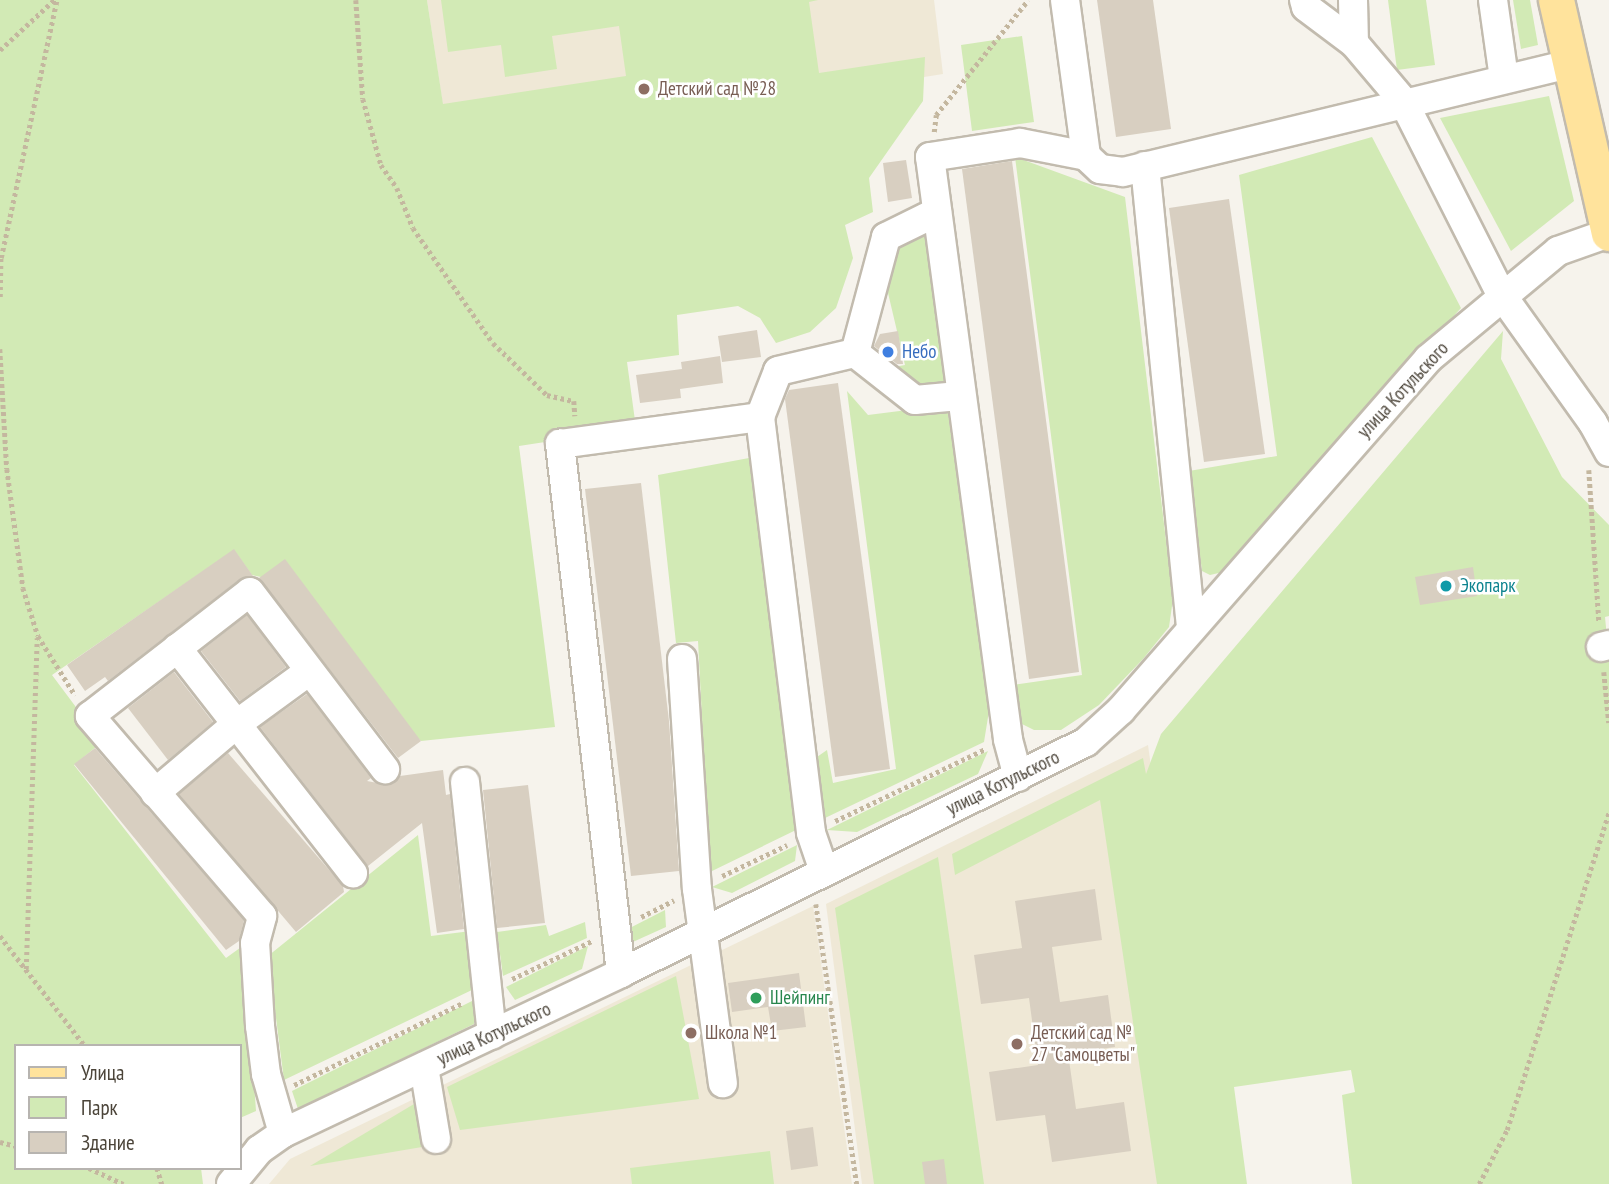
<!DOCTYPE html>
<meta charset="utf-8">
<style>
body{margin:0}
#map{position:relative;width:1609px;height:1184px;overflow:hidden;background:#f6f3ec;font-family:"PT Sans Narrow",sans-serif}
div>[style]{position:absolute}
[style*='--x']{left:calc(var(--x)*1px);top:calc(var(--y)*1px);width:calc(var(--w)*1px);rotate:calc(var(--a)*1deg)}
.education>*{inset:0;background:#efe8d6}
.green>*{inset:0;background:#d2eab5}
.building>*{inset:0;background:#d8cfc1}
.path>*{height:4.5px;margin-top:-2.25px;transform-origin:0;background:repeating-linear-gradient(90deg,#c4b79f 0 3.5px,transparent 0 7px)}
.roads{filter:drop-shadow(2px 0 #c2bbae) drop-shadow(-2px 0 #c2bbae) drop-shadow(0 2px #c2bbae) drop-shadow(0 -2px #c2bbae)}
.minor>*{height:28px;margin:-14px;padding:0 14px;transform-origin:14px;border-radius:14px;background:#fff}
.major>*{height:35px;margin:-17.5px;padding:0 17.5px;transform-origin:17.5px;border-radius:17.5px;background:#ffe39c}
.dots>*{width:19px;height:19px;translate:-50% -50%;box-sizing:border-box;border:4px solid #fff;border-radius:50%}
span{translate:-50% -50%;white-space:nowrap;text-align:center;line-height:1.15;-webkit-text-stroke:5px #fff;paint-order:stroke}
.education-label{font-size:19px;color:#785e54}
.left{translate:0 -50%;text-align:left}
.shop-label{font-size:19px;color:#366cbe}
.street-label{font-size:19px;color:#4b4439}
.culture-label{font-size:19px;color:#0d838f}
.leisure-label{font-size:19px;color:#27864d}
.legend{position:absolute;left:14px;top:1044px;width:228px;height:126px;box-sizing:border-box;background:#fff;border:2px solid #b7b4b0;margin:0;padding:9px 12px;list-style:none;font-size:21px;color:#4b4439}
.legend li{display:flex;align-items:center;gap:14px;height:35px}
.legend b{width:35px;border:2px solid #b7b4b0}
</style>
<div id="map">
<div class="education">
<i style="clip-path:polygon(427px 0,934px 0,943px 74px,450px 152px)"></i>
<i style="clip-path:polygon(1148px 745px,1209px 1184px,862px 1184px,826px 904px)"></i>
<i style="clip-path:polygon(813px 906px,852px 1184px,269px 1184px,290px 1159px)"></i>
</div>
<div class="green">
<i style="clip-path:polygon(0 0,427px 0,443px 104px,626px 76px,619px 26px,552px 36px,557px 69px,505px 77px,501px 45px,448px 52px,441px 0,818px 0,809px 2px,819px 73px,925px 57px,923px 101px,869px 178px,873px 212px,845px 225px,853px 258px,836px 308px,810px 332px,776px 343px,760px 318px,738px 306px,677px 315px,679px 355px,627px 362px,636px 428px,519px 446px,555px 727px,421px 741px,261px 577px,252px 575px,234px 550px,52px 675px,102px 742px,74px 765px,226px 958px,244px 945px,256px 1111px,240px 1118px,240px 1046px,16px 1046px,16px 1168px,201px 1168px,203px 1184px,0 1184px)"></i>
<i style="clip-path:polygon(1388px 0,1426px 0,1435px 65px,1397px 70px)"></i>
<i style="clip-path:polygon(1513px 0,1530px 0,1538px 45px,1521px 49px)"></i>
<i style="clip-path:polygon(1022px 36px,1034px 122px,972px 131px,961px 45px)"></i>
<i style="clip-path:polygon(1549px 96px,1574px 201px,1511px 251px,1440px 118px)"></i>
<i style="clip-path:polygon(1372px 137px,1461px 308px,1223px 572px,1210px 575px,1202px 571px,1189px 471px,1277px 456px,1239px 175px)"></i>
<i style="clip-path:polygon(1015px 157px,1125px 197px,1173px 599px,1169px 627px,1143px 659px,1099px 705px,1061px 730px,1034px 730px,1018px 722px,1012px 685px,1082px 675px)"></i>
<i style="clip-path:polygon(932px 225px,952px 387px,915px 392px,889px 368px,905px 365px,884px 276px,891px 242px)"></i>
<i style="clip-path:polygon(1503px 331px,1501px 359px,1562px 477px,1609px 525px,1609px 616px,1605px 617px,1609px 658px,1609px 1184px,1352px 1184px,1342px 1095px,1355px 1092px,1351px 1070px,1234px 1087px,1247px 1184px,1157px 1184px,1100px 800px,955px 875px,952px 854px,1143px 758px,1146px 774px,1161px 734px)"></i>
<i style="clip-path:polygon(847px 391px,868px 415px,947px 405px,989px 711px,984px 742px,825px 818px,814px 759px,827px 750px,833px 783px,896px 769px)"></i>
<i style="clip-path:polygon(749px 458px,796px 830px,710px 872px,698px 641px,676px 643px,658px 475px)"></i>
<i style="clip-path:polygon(988px 751px,978px 774px,857px 832px,827px 830px)"></i>
<i style="clip-path:polygon(418px 835px,431px 936px,471px 931px,474px 989px,284px 1080px,268px 956px)"></i>
<i style="clip-path:polygon(797px 845px,795px 861px,732px 893px,712px 887px)"></i>
<i style="clip-path:polygon(938px 857px,984px 1184px,874px 1184px,835px 908px)"></i>
<i style="clip-path:polygon(665px 910px,666px 927px,624px 946px,622px 932px)"></i>
<i style="clip-path:polygon(585px 922px,587px 938px,503px 976px,497px 932px,546px 925px,549px 936px)"></i>
<i style="clip-path:polygon(588px 946px,582px 969px,515px 1000px,506px 987px)"></i>
<i style="clip-path:polygon(676px 976px,699px 1099px,460px 1130px,447px 1087px)"></i>
<i style="clip-path:polygon(474px 1000px,474px 1024px,298px 1109px,292px 1091px)"></i>
<i style="clip-path:polygon(414px 1104px,422px 1147px,310px 1166px)"></i>
<i style="clip-path:polygon(770px 1151px,774px 1184px,632px 1184px,630px 1168px)"></i>
</div>
<div class="building">
<i style="clip-path:polygon(1097px 0,1153px 0,1171px 129px,1116px 137px)"></i>
<i style="clip-path:polygon(906px 160px,912px 198px,888px 202px,883px 163px)"></i>
<i style="clip-path:polygon(1012px 161px,1079px 672px,1029px 679px,962px 169px)"></i>
<i style="clip-path:polygon(1229px 199px,1265px 454px,1204px 462px,1169px 208px)"></i>
<i style="clip-path:polygon(757px 330px,761px 357px,722px 362px,718px 336px)"></i>
<i style="clip-path:polygon(898px 331px,903px 364px,897px 364px,874px 346px,880px 334px)"></i>
<i style="clip-path:polygon(720px 356px,723px 383px,680px 389px,681px 398px,640px 403px,636px 375px,682px 369px,681px 362px)"></i>
<i style="clip-path:polygon(838px 383px,890px 769px,835px 777px,785px 399px,789px 390px)"></i>
<i style="clip-path:polygon(641px 483px,669px 721px,679px 871px,631px 876px,585px 489px)"></i>
<i style="clip-path:polygon(234px 549px,253px 576px,240px 579px,108px 681px,105px 677px,85px 691px,67px 665px)"></i>
<i style="clip-path:polygon(285px 559px,421px 741px,398px 758px,259px 578px)"></i>
<i style="clip-path:polygon(1473px 567px,1477px 596px,1420px 605px,1415px 577px)"></i>
<i style="clip-path:polygon(247px 615px,286px 667px,240px 701px,201px 651px)"></i>
<i style="clip-path:polygon(174px 672px,213px 722px,168px 760px,128px 708px)"></i>
<i style="clip-path:polygon(307px 694px,371px 778px,367px 781px,388px 785px,400px 776px,443px 770px,446px 795px,450px 794px,464px 929px,437px 933px,422px 823px,368px 866px,260px 727px)"></i>
<i style="clip-path:polygon(95px 748px,244px 920px,239px 941px,226px 950px,74px 764px)"></i>
<i style="clip-path:polygon(228px 753px,343px 886px,344px 892px,296px 932px,179px 794px)"></i>
<i style="clip-path:polygon(528px 785px,545px 923px,497px 928px,483px 790px)"></i>
<i style="clip-path:polygon(1095px 889px,1102px 940px,1052px 947px,1060px 1002px,1108px 995px,1115px 1047px,1068px 1053px,1076px 1109px,1124px 1102px,1131px 1151px,1052px 1162px,1045px 1115px,996px 1121px,989px 1072px,1038px 1065px,1029px 998px,981px 1004px,974px 955px,1022px 948px,1015px 901px)"></i>
<i style="clip-path:polygon(799px 973px,806px 1027px,772px 1031px,768px 1007px,732px 1012px,728px 983px)"></i>
<i style="clip-path:polygon(813px 1127px,818px 1166px,791px 1170px,786px 1131px)"></i>
<i style="clip-path:polygon(944px 1159px,947px 1184px,925px 1184px,922px 1162px)"></i>
</div>
<div class="path">
<i style="--x:356;--y:0;--w:99;--a:86"></i>
<i style="--x:363;--y:99;--w:68;--a:74.7"></i>
<i style="--x:381;--y:165;--w:28;--a:55"></i>
<i style="--x:397;--y:188;--w:43;--a:68.2"></i>
<i style="--x:413;--y:228;--w:140;--a:55.2"></i>
<i style="--x:493;--y:343;--w:75;--a:43.9"></i>
<i style="--x:547;--y:395;--w:28;--a:13"></i>
<i style="--x:574;--y:401;--w:15;--a:86"></i>
<i style="--x:0;--y:50;--w:74;--a:-42.8"></i>
<i style="--x:934;--y:132;--w:17;--a:-83"></i>
<i style="--x:936;--y:115;--w:147;--a:-51.3"></i>
<i style="--x:0;--y:297;--w:39;--a:-89"></i>
<i style="--x:1;--y:258;--w:264;--a:-77.8"></i>
<i style="--x:0;--y:349;--w:120;--a:86.7"></i>
<i style="--x:7;--y:469;--w:120;--a:82.3"></i>
<i style="--x:23;--y:588;--w:50;--a:72.6"></i>
<i style="--x:38;--y:636;--w:70;--a:57.9"></i>
<i style="--x:1589;--y:470;--w:152;--a:86.2"></i>
<i style="--x:1604;--y:672;--w:51;--a:84.4"></i>
<i style="--x:835;--y:821;--w:166;--a:-25.6"></i>
<i style="--x:722;--y:876;--w:72;--a:-25.5"></i>
<i style="--x:816;--y:904;--w:283;--a:81.7"></i>
<i style="--x:641;--y:917;--w:37;--a:-27"></i>
<i style="--x:0;--y:936;--w:139;--a:52.3"></i>
<i style="--x:26;--y:969;--w:331;--a:-88.1"></i>
<i style="--x:512;--y:979;--w:89;--a:-25.4"></i>
<i style="--x:294;--y:1085;--w:188;--a:-25.9"></i>
<i style="--x:0;--y:1142;--w:16;--a:14"></i>
<i style="--x:89;--y:1168;--w:38;--a:25"></i>
<i style="--x:157;--y:1168;--w:17;--a:73"></i>
<i style="--x:1479;--y:1184;--w:61;--a:-62.6"></i>
<i style="--x:1507;--y:1130;--w:334;--a:-72.2"></i>
</div>
<div class="roads">
<div class="minor">
<i style="--x:1065;--y:0;--w:157;--a:82.3"></i>
<i style="--x:1086;--y:156;--w:19;--a:43"></i>
<i style="--x:1100;--y:169;--w:23;--a:7"></i>
<i style="--x:1123;--y:172;--w:458;--a:-13.6"></i>
<i style="--x:1304;--y:0;--w:7;--a:74"></i>
<i style="--x:1306;--y:7;--w:60;--a:36.9"></i>
<i style="--x:1354;--y:43;--w:76;--a:49.8"></i>
<i style="--x:1403;--y:101;--w:216;--a:63.1"></i>
<i style="--x:1501;--y:294;--w:158;--a:54.5"></i>
<i style="--x:1593;--y:423;--w:33;--a:61"></i>
<i style="--x:1353;--y:0;--w:43;--a:88.7"></i>
<i style="--x:1493;--y:0;--w:79;--a:82"></i>
<i style="--x:1145;--y:166;--w:465;--a:84.3"></i>
<i style="--x:855;--y:353;--w:120;--a:-75"></i>
<i style="--x:886;--y:237;--w:57;--a:-26.1"></i>
<i style="--x:760;--y:417;--w:49;--a:-68.6"></i>
<i style="--x:778;--y:371;--w:79;--a:-13.2"></i>
<i style="--x:855;--y:353;--w:76;--a:38.1"></i>
<i style="--x:915;--y:400;--w:44;--a:-5.2"></i>
<i style="--x:1601;--y:647;--w:8;--a:-14"></i>
<i style="--x:177;--y:648;--w:286;--a:52"></i>
<i style="--x:682;--y:659;--w:230;--a:86.3"></i>
<i style="--x:697;--y:889;--w:196;--a:82.4"></i>
<i style="--x:1018;--y:777;--w:39;--a:-105"></i>
<i style="--x:1008;--y:739;--w:587;--a:-97.63"></i>
<i style="--x:930;--y:157;--w:91;--a:-8.8"></i>
<i style="--x:1020;--y:143;--w:67;--a:11.1"></i>
<i style="--x:465;--y:782;--w:254;--a:83.9"></i>
<i style="--x:155;--y:793;--w:104;--a:-40.3"></i>
<i style="--x:234;--y:726;--w:92;--a:-36.1"></i>
<i style="--x:621;--y:973;--w:533;--a:-96.58"></i>
<i style="--x:560;--y:444;--w:202;--a:-7.7"></i>
<i style="--x:760;--y:417;--w:419;--a:83"></i>
<i style="--x:811;--y:833;--w:40;--a:71.1"></i>
<i style="--x:424;--y:1067;--w:73;--a:80.5"></i>
<i style="--x:283;--y:1133;--w:61;--a:-106.1"></i>
<i style="--x:266;--y:1074;--w:48;--a:-97.1"></i>
<i style="--x:260;--y:1026;--w:83;--a:-93.4"></i>
<i style="--x:255;--y:943;--w:28;--a:-75"></i>
<i style="--x:262;--y:916;--w:264;--a:-130.7"></i>
<i style="--x:90;--y:716;--w:202;--a:-37.8"></i>
<i style="--x:250;--y:592;--w:223;--a:52.7"></i>
<i style="--x:231;--y:1184;--w:44;--a:-50.5"></i>
<i style="--x:259;--y:1150;--w:29;--a:-35"></i>
<i style="--x:283;--y:1133;--w:374;--a:-25.3"></i>
<i style="--x:621;--y:973;--w:519;--a:-26.42"></i>
<i style="--x:1086;--y:742;--w:47;--a:-42.4"></i>
<i style="--x:1121;--y:710;--w:466;--a:-48.8"></i>
<i style="--x:1428;--y:359;--w:169;--a:-39.7"></i>
<i style="--x:1558;--y:251;--w:54;--a:-19.4"></i>
</div>
<div class="major">
<i style="--x:1556;--y:0;--w:239;--a:77.2"></i>
</div>
</div>
<div class="dots">
<i style="left:644px;top:89px;background:#8d6e63"></i>
<i style="left:888px;top:352px;background:#3f7fe0"></i>
<i style="left:1446px;top:586px;background:#0f9aa8"></i>
<i style="left:756px;top:998px;background:#2e9e5b"></i>
<i style="left:691px;top:1033px;background:#8d6e63"></i>
<i style="left:1017px;top:1044px;background:#8d6e63"></i>
</div>
<div class="education-label">
<span class="left" style="left:658px;top:89px">Детский сад №28</span>
<span class="left" style="left:705px;top:1033px">Школа №1</span>
<span class="left" style="left:1031px;top:1044px">Детский сад №<br>27 "Самоцветы"</span>
</div>
<div class="shop-label">
<span class="left" style="left:902px;top:352px">Небо</span>
</div>
<div class="street-label">
<span style="left:1403px;top:390px;rotate:-47deg">улица Котульского</span>
<span style="left:1003px;top:783px;rotate:-26deg">улица Котульского</span>
<span style="left:494px;top:1034px;rotate:-25deg">улица Котульского</span>
</div>
<div class="culture-label">
<span class="left" style="left:1460px;top:586px">Экопарк</span>
</div>
<div class="leisure-label">
<span class="left" style="left:770px;top:998px">Шейпинг</span>
</div>
<ul class="legend">
<li><b style="height:9px;background:#ffe39c"></b>Улица</li>
<li><b style="height:19px;background:#d2eab5"></b>Парк</li>
<li><b style="height:19px;background:#d8cfc1"></b>Здание</li>
</ul>
</div>
